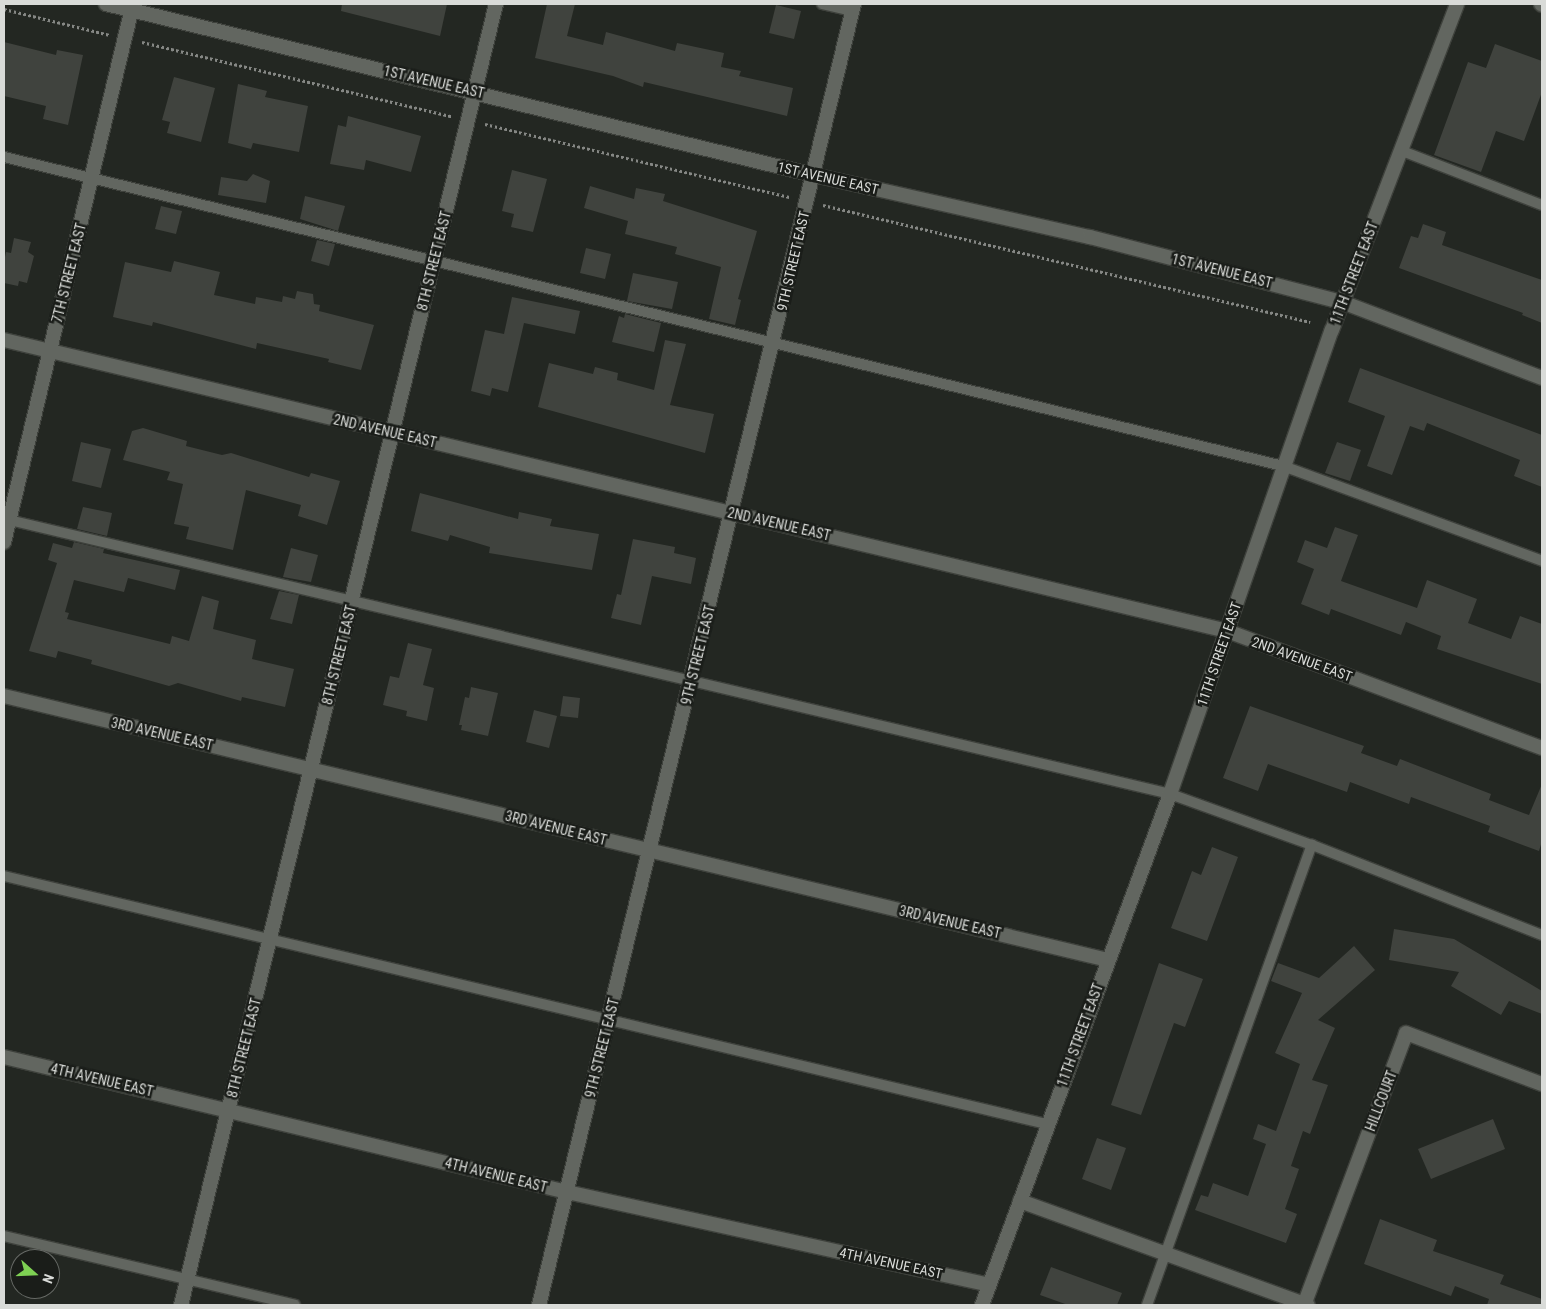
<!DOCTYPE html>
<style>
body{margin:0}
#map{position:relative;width:1546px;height:1309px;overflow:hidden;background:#232722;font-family:"Roboto Condensed",sans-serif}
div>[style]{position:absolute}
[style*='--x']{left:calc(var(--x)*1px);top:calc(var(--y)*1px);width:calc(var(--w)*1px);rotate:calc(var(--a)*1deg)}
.building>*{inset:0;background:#40433e}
.path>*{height:3px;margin-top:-1.5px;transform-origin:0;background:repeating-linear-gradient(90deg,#858784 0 2.5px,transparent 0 5px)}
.roads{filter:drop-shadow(1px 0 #3e413c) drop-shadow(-1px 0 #3e413c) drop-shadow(0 1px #3e413c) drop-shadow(0 -1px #3e413c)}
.service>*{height:10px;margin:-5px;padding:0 5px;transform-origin:5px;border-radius:5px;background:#626660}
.minor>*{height:14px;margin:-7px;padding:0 7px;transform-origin:7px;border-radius:7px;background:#626660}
.tertiary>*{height:14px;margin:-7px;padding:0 7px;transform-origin:7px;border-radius:7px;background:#626660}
span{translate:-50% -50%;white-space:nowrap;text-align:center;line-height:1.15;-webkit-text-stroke:5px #1a1d19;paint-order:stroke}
.street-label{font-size:14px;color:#d9dbd8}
.frame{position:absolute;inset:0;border:5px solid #d9dbd8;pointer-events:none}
.north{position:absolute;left:10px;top:1249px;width:50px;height:50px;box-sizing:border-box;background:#1a1d19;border:1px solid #666965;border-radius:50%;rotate:110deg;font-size:14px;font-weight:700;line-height:20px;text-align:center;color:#d9dbd8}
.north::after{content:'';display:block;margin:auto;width:18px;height:22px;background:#7ed153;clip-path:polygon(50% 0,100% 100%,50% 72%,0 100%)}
</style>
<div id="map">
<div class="building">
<i style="clip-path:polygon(342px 4px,447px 4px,440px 36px,341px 11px)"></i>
<i style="clip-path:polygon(547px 4px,575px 4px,567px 36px,603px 45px,606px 32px,675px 51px,677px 43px,724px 53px,721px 67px,741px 71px,739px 76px,793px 88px,787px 116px,644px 82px,643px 87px,613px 76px,535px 58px)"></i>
<i style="clip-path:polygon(776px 5px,801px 11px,794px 39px,769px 33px)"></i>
<i style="clip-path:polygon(4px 42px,56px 55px,57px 50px,83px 55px,68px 125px,43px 119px,46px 106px,4px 96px)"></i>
<i style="clip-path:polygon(1495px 44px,1542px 61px,1542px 92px,1524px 141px,1496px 131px,1481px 172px,1434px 155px,1468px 62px,1486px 68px)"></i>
<i style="clip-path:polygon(174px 77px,215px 88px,201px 142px,167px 133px,170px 122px,162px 120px)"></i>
<i style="clip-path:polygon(238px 84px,267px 91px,265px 97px,308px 106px,299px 152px,253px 143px,251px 149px,228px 143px)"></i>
<i style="clip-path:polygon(348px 116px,421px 136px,411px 172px,366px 160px,364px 170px,330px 164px,338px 125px,346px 127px)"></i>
<i style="clip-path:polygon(512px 170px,547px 179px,533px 232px,511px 227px,514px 214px,502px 211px)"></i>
<i style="clip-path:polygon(253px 174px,270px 181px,266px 203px,218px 195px,221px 177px,247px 181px)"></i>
<i style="clip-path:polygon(590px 186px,634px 199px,636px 188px,665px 194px,663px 201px,757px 231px,738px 299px,741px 300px,735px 325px,709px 319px,721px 267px,675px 254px,677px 247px,625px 234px,628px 221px,584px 208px)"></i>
<i style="clip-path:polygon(305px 196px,345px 206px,338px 231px,300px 219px)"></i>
<i style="clip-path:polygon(161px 206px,182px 211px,176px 234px,155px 229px)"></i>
<i style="clip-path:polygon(1423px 224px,1446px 232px,1442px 245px,1542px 280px,1542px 323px,1522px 315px,1523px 313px,1399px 268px,1411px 236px,1418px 238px)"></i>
<i style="clip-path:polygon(14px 238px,31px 242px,28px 252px,34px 256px,27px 283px,19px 281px,18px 286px,4px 283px,4px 262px,6px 252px,11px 253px)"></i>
<i style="clip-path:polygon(317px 240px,335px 244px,329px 266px,311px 261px)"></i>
<i style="clip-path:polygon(586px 248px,611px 254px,605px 279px,580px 273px)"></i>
<i style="clip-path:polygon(174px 261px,220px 272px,214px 295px,255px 304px,256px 297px,282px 302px,283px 296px,295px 299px,297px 291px,313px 294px,314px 304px,320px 305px,319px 311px,374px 325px,361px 370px,328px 362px,329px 359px,257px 343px,256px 349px,153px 322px,152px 326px,113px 317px,125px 262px,171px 272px)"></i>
<i style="clip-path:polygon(633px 273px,678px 282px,672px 309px,627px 301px)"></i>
<i style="clip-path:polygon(512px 297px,580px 311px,575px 334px,524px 323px,508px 392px,492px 388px,490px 396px,471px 391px,485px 330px,504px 334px)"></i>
<i style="clip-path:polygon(625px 314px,661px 323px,654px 352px,612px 342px,619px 316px,624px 318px)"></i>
<i style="clip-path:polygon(665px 340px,686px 344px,670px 405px,714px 414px,705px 453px,538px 407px,549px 363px,593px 374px,595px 367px,618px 373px,617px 380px,654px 390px)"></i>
<i style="clip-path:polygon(1360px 368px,1542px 435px,1542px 487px,1514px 476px,1520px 460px,1427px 423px,1424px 431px,1410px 426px,1392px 475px,1367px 466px,1385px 416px,1348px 402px)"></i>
<i style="clip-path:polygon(143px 428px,187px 441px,186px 446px,222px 455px,231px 453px,309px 477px,311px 473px,340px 481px,327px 525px,298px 516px,301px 505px,246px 490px,233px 550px,186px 539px,189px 527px,174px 524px,183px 484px,167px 480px,170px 472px,123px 460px,132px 431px)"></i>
<i style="clip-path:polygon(81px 442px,111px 449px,101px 488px,72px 481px)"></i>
<i style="clip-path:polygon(1337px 442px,1361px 450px,1350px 481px,1325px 473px)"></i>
<i style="clip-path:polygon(420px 493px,518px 519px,519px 512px,552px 519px,550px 526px,599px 534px,592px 570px,489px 553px,490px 547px,450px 535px,448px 541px,411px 531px)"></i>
<i style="clip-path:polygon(83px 507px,112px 513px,107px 536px,77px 529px)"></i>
<i style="clip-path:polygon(1335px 527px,1358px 535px,1341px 581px,1417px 608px,1427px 580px,1477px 599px,1468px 623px,1511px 639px,1520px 616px,1542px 624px,1542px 684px,1437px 649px,1441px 636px,1406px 622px,1401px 635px,1331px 609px,1329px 615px,1301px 604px,1314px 569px,1297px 562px,1305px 540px,1327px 548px)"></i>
<i style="clip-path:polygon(633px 539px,675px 547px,674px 553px,696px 558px,691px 584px,652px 576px,641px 625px,611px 618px,617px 594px,621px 595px)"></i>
<i style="clip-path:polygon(74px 542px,104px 549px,103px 553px,180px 570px,175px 590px,128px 578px,124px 592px,74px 580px,65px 612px,69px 613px,67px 619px,170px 644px,172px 636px,189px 641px,202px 596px,219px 601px,213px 629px,256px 640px,252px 659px,294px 669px,285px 707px,242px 697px,241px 701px,178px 683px,169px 686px,91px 664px,92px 660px,58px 651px,56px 658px,29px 651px,57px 563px,48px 560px,53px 543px,72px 548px)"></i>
<i style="clip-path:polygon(291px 548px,318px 555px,311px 582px,283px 577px)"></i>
<i style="clip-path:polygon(279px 591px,299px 595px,292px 624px,270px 619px)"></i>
<i style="clip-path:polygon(408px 643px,432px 649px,423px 685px,434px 688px,427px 721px,406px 716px,407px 711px,383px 705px,390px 676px,399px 678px)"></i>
<i style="clip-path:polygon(471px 687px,498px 693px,488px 736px,461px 730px,462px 725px,459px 725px,465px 697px,469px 698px)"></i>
<i style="clip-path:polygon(563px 696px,580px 698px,578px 718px,560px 716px)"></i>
<i style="clip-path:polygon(1250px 706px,1364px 746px,1361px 753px,1397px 766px,1400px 759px,1491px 794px,1489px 800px,1529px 815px,1542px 784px,1542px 841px,1539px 851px,1488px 832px,1490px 826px,1411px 797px,1409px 804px,1350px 782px,1347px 792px,1268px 764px,1258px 791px,1223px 778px)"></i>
<i style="clip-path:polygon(534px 710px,557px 716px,549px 748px,526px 742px)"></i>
<i style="clip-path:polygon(1212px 847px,1238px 857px,1207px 941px,1171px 928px,1192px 871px,1201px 875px)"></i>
<i style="clip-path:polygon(1394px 929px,1454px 939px,1542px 991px,1542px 1014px,1509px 1001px,1501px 1015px,1451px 986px,1459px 972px,1389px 960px)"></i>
<i style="clip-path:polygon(1354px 946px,1375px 970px,1318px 1020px,1335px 1028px,1312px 1080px,1328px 1085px,1310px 1134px,1303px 1131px,1291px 1166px,1299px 1169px,1285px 1209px,1297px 1214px,1286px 1243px,1195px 1210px,1201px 1195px,1208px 1197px,1213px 1183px,1248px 1196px,1266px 1144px,1253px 1139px,1258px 1124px,1276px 1131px,1300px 1064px,1275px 1053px,1302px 993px,1271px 981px,1278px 963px,1319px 978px)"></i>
<i style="clip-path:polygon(1159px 963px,1203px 979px,1185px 1027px,1174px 1023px,1141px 1115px,1111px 1105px)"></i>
<i style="clip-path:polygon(1493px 1119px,1505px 1149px,1431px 1179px,1418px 1149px)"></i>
<i style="clip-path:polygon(1097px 1138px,1126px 1148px,1111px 1190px,1082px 1179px)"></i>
<i style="clip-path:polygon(1380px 1219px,1437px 1240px,1433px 1251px,1504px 1275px,1500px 1284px,1542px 1299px,1542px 1305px,1487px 1305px,1489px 1299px,1455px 1286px,1451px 1296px,1364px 1264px)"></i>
<i style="clip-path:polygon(1051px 1267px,1122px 1293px,1117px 1305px,1068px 1305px,1040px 1295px)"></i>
</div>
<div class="path">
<i style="--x:4;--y:9;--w:109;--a:13.8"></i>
<i style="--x:142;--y:42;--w:318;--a:13.5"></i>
<i style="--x:485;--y:124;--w:313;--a:13.5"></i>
<i style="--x:823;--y:205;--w:501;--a:13.51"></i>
</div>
<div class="roads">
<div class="service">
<i style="--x:822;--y:4;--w:32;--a:13"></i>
<i style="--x:1402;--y:151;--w:150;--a:21.1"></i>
<i style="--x:4;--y:157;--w:1316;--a:13.58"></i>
<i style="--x:1283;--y:466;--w:276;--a:20.1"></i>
<i style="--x:5;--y:519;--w:1197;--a:13.28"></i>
<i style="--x:1170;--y:794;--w:151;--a:19.8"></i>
<i style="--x:1312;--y:845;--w:247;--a:21.4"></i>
<i style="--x:4;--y:876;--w:1072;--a:13.38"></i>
<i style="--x:4;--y:1236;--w:299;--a:13.3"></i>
<i style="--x:1147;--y:1305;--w:489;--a:-70.3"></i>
</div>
<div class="minor">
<i style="--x:106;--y:4;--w:728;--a:13.58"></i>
<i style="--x:814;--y:175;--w:283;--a:12.7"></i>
<i style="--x:1090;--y:237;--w:260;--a:14.5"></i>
<i style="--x:1342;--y:302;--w:214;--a:20.8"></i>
<i style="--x:1541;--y:4;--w:1;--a:45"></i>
<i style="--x:4;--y:340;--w:1257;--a:13.38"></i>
<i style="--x:1227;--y:631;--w:336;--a:20.4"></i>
<i style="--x:4;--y:542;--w:553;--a:-76.52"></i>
<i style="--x:4;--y:696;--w:1135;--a:13.45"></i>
<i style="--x:4;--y:1057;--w:579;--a:13.48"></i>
<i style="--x:567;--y:1192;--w:432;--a:12.4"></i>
<i style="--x:1020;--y:1201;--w:306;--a:19.9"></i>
<i style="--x:181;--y:1305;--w:1339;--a:-76.39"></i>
<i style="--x:539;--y:1305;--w:1339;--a:-76.39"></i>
<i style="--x:1304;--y:1305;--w:290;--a:-69.4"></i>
<i style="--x:1406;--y:1033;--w:145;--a:20.6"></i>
</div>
<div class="tertiary">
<i style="--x:982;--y:1305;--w:544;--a:-69.8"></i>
<i style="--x:1170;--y:794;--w:491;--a:-70.8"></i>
<i style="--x:1332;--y:330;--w:349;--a:-69"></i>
</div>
</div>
<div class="street-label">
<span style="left:434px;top:82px;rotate:13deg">1ST AVENUE EAST</span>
<span style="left:828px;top:178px;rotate:13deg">1ST AVENUE EAST</span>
<span style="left:434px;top:261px;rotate:-76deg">8TH STREET EAST</span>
<span style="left:793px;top:261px;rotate:-77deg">9TH STREET EAST</span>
<span style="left:1222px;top:271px;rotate:14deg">1ST AVENUE EAST</span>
<span style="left:69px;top:273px;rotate:-76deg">7TH STREET EAST</span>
<span style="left:1354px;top:273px;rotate:-69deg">11TH STREET EAST</span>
<span style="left:385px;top:431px;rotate:13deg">2ND AVENUE EAST</span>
<span style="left:779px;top:524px;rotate:13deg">2ND AVENUE EAST</span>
<span style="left:1219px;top:654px;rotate:-71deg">11TH STREET EAST</span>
<span style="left:339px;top:655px;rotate:-76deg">8TH STREET EAST</span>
<span style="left:698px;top:655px;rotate:-76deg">9TH STREET EAST</span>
<span style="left:1302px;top:659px;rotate:20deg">2ND AVENUE EAST</span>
<span style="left:162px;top:734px;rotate:13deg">3RD AVENUE EAST</span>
<span style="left:556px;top:828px;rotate:14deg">3RD AVENUE EAST</span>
<span style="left:950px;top:922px;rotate:13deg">3RD AVENUE EAST</span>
<span style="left:1080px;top:1035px;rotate:-70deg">11TH STREET EAST</span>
<span style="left:244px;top:1048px;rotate:-76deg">8TH STREET EAST</span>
<span style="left:602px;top:1048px;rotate:-76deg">9TH STREET EAST</span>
<span style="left:102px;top:1080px;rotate:13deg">4TH AVENUE EAST</span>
<span style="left:1381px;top:1101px;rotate:-69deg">HILLCOURT</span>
<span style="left:496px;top:1175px;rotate:14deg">4TH AVENUE EAST</span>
<span style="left:891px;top:1263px;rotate:12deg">4TH AVENUE EAST</span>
</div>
<div class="frame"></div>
<div class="north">N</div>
</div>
